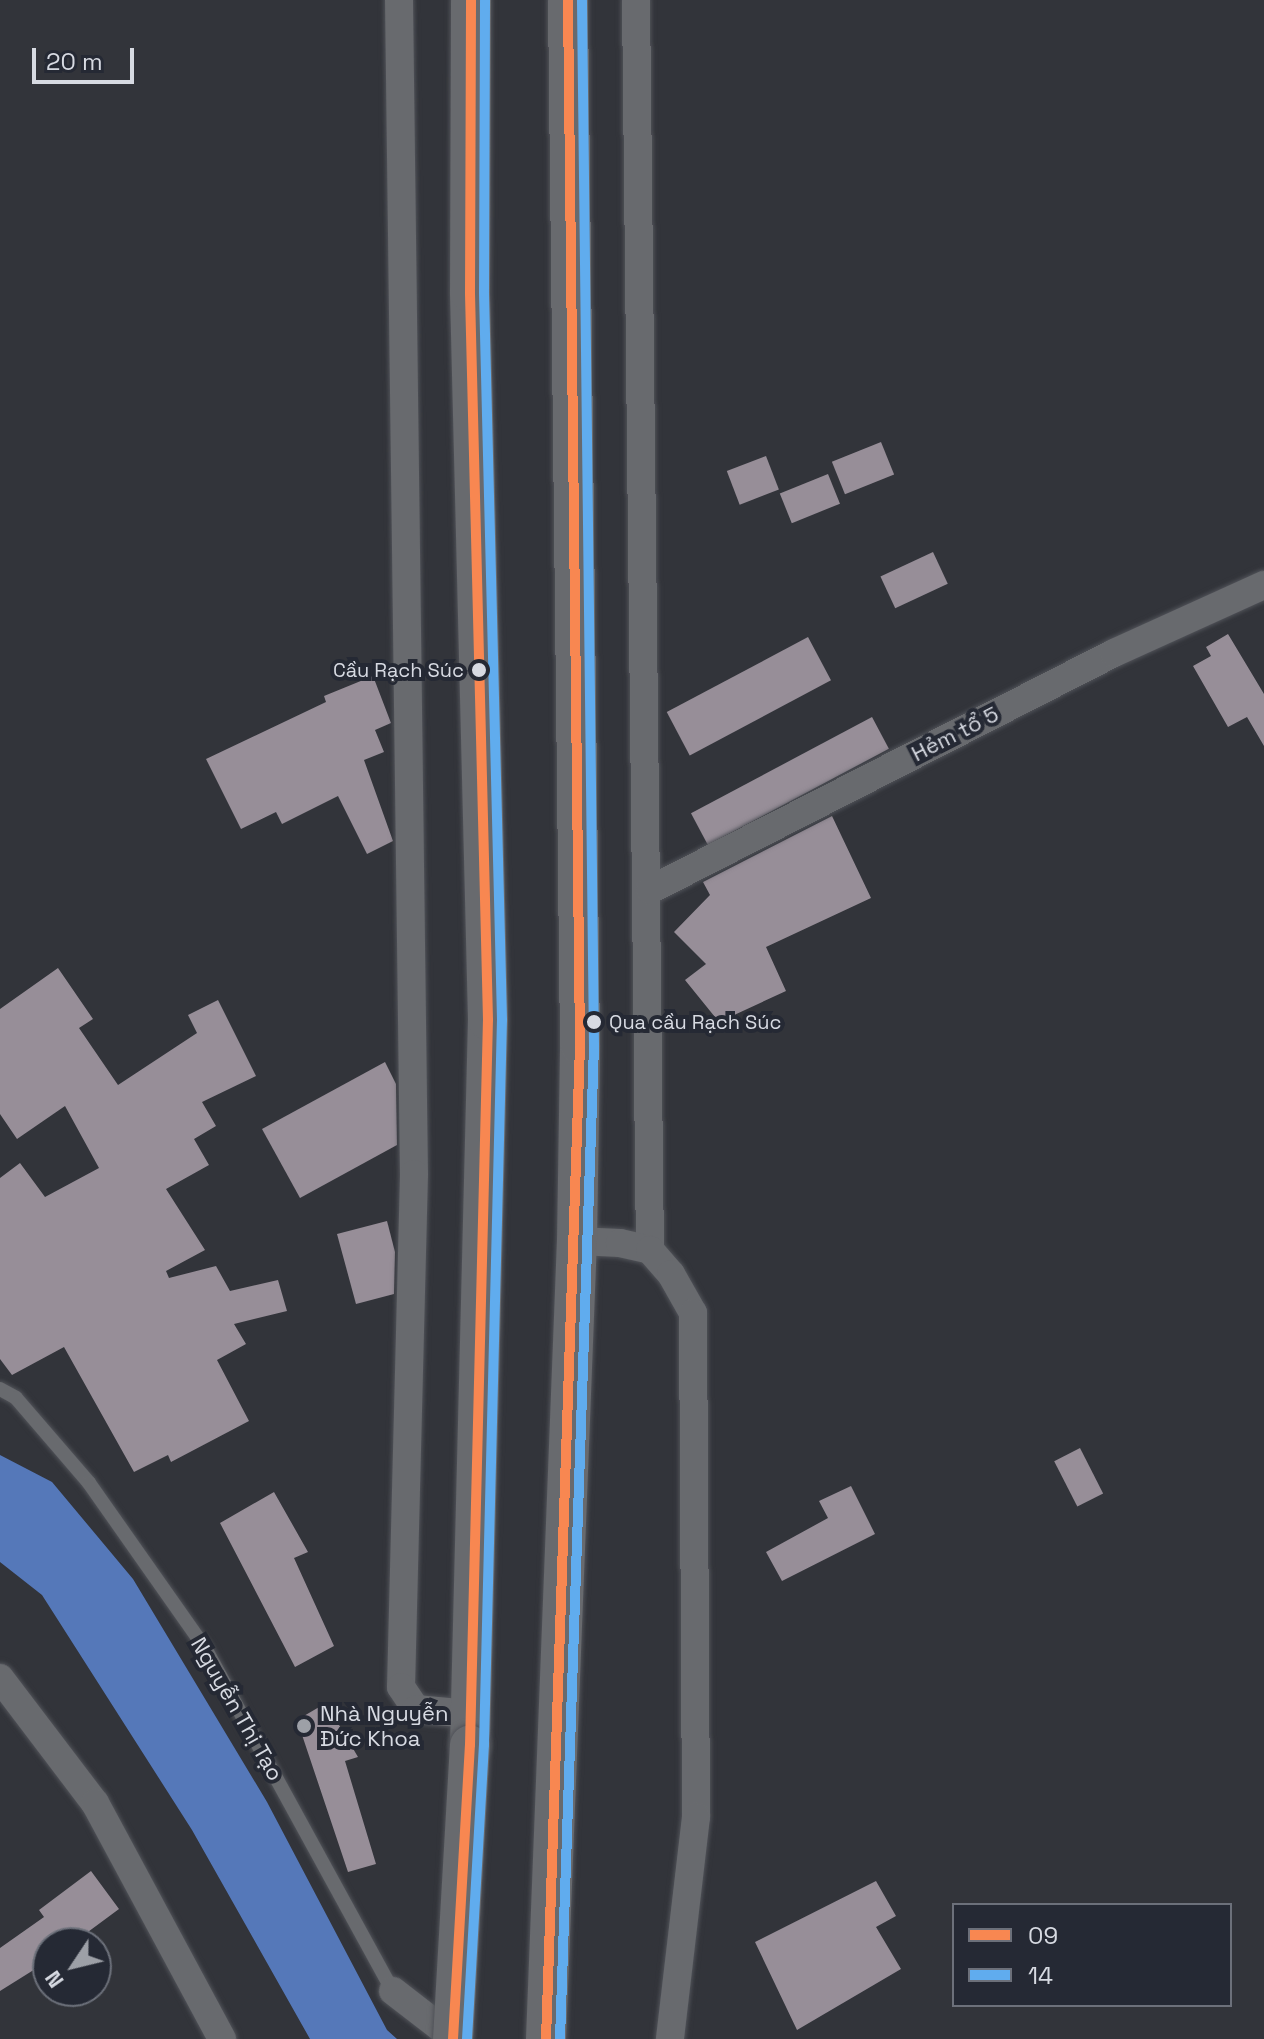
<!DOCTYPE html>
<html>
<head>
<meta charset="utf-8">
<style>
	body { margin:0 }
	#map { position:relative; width:1264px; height:2039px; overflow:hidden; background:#32343a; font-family:"Space Grotesk",sans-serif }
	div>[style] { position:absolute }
	.water>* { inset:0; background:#5578b9 }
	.building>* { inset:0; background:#978e98; transform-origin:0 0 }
	.roads { filter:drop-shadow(0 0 2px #505258) drop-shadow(0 0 2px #505258) }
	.service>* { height:14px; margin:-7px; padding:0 7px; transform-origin:7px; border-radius:7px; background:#686a6e }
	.minor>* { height:28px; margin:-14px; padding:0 14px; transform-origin:14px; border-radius:14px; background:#686a6e }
	.secondary>* { height:40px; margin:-20px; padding:0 20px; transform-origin:20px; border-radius:20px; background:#686a6e }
	.bridges { filter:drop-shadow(0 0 2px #505258) drop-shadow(0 0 2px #505258) }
	.secondary-bridge>* { height:40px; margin:-20px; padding:0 20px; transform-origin:20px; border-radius:20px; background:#686a6e }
	.bus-1>* { height:10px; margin:-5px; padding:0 5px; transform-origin:5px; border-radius:5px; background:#f88751 }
	.bus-2>* { height:10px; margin:-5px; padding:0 5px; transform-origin:5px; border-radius:5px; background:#60acee }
	.dots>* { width:22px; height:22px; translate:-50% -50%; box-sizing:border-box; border:4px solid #252934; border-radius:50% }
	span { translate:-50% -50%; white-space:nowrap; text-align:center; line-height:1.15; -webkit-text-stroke:8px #252934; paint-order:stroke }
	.bus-label { font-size:20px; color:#d7dae2 }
	.right { translate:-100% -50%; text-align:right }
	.left { translate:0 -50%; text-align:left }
	.street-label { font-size:22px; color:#d7dae2 }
	.poi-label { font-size:22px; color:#d7dae2 }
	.legend { position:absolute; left:952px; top:1903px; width:280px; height:104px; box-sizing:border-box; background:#252934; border:2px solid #6c707a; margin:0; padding:10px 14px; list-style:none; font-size:24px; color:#d7dae2 }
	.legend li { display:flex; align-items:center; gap:16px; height:40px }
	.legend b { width:40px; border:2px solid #6c707a }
	.north { position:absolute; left:32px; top:1927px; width:80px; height:80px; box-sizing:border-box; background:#252934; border:2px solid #6c707a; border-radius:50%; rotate:235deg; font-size:22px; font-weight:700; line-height:32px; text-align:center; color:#d7dae2 }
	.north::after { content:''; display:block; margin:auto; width:28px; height:36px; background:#9da0a7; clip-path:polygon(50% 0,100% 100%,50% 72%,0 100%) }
	.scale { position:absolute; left:32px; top:48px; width:102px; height:36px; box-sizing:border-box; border:4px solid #d7dae2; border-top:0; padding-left:10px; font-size:24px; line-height:28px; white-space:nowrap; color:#d7dae2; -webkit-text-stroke:6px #252934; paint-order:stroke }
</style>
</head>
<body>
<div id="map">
	<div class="water">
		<div style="clip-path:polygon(0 1455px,52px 1482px,133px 1579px,267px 1802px,387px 2030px,397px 2039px,310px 2039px,192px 1830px,42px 1595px,0 1562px)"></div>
	</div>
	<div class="building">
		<div style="left:881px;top:442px;width:35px;height:53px;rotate:68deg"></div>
		<div style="left:766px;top:456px;width:36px;height:42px;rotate:69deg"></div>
		<div style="left:828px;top:474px;width:32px;height:52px;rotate:68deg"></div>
		<div style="left:933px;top:552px;width:35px;height:58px;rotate:65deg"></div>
		<div style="clip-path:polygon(1228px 634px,1264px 694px,1264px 746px,1247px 717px,1228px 727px,1193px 666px,1211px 656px,1206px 647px)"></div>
		<div style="left:808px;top:637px;width:49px;height:160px;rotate:62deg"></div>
		<div style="clip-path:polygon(373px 676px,391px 723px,375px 730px,384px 752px,364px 760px,393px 841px,367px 854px,338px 796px,282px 824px,276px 812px,241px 829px,206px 759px,326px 702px,324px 696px)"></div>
		<div style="left:872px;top:717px;width:36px;height:205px;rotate:62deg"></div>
		<div style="clip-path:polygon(832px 816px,871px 898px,766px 947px,786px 991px,719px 1022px,685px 980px,706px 964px,674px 932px,710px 895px,703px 882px)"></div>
		<div style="clip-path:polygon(58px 968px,93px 1019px,79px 1028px,118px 1085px,197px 1033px,188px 1015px,218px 1000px,256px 1076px,202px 1102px,216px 1126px,194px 1139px,209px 1165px,166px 1189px,205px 1250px,166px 1271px,169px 1278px,216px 1266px,230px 1291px,278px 1280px,287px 1311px,234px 1324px,246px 1344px,217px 1360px,249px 1421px,171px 1462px,168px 1455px,134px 1472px,64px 1347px,12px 1375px,0 1359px,0 1178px,20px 1163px,45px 1197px,99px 1168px,65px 1106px,17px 1139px,0 1114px,0 1009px)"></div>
		<div style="clip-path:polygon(385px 1062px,396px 1084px,397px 1145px,300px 1198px,262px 1129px)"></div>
		<div style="clip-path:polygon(387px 1221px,395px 1252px,394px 1294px,356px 1304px,337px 1234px)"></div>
		<div style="left:1080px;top:1448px;width:51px;height:29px;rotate:63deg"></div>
		<div style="clip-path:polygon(851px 1486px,875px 1534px,782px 1581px,766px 1552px,828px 1518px,819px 1501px)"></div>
		<div style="clip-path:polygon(274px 1492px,308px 1552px,294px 1558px,334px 1646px,295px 1667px,220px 1523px)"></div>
		<div style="clip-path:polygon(326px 1703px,358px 1757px,345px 1761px,376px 1864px,348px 1872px,297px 1720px)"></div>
		<div style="clip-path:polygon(91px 1871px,119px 1909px,73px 1943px,48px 1943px,48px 1961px,0 1991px,0 1948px,44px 1917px,39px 1910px)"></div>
		<div style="clip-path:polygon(876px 1881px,896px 1916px,876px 1927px,901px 1969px,797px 2030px,755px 1942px)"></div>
	</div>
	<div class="roads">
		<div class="service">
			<div style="left:0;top:1389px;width:18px;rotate:29deg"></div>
			<div style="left:16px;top:1398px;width:112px;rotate:49.3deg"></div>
			<div style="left:89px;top:1483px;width:202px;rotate:54.9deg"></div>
			<div style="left:205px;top:1648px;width:391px;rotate:61.3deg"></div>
		</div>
		<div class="minor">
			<div style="left:399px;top:0;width:1174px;rotate:89.27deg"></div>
			<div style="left:414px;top:1174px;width:513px;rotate:91.45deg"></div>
			<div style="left:401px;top:1687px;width:27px;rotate:56deg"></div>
			<div style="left:416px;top:1709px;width:54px;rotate:5.3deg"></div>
			<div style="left:636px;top:0;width:1250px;rotate:89.36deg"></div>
			<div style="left:650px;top:890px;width:521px;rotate:-27.06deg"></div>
			<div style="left:1114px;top:653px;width:165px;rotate:-24.4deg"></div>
			<div style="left:577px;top:1241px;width:43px;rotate:2.7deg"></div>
			<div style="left:620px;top:1243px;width:31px;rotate:13deg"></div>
			<div style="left:650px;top:1250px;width:32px;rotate:49deg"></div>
			<div style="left:671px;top:1274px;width:45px;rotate:60.6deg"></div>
			<div style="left:693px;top:1313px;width:504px;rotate:89.66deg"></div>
			<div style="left:696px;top:1817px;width:224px;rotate:96.7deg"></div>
			<div style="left:0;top:1678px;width:157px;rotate:52.8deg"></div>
			<div style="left:95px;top:1803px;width:268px;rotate:61.7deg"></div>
			<div style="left:393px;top:1991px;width:78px;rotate:37.7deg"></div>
		</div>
		<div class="secondary">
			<div style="left:470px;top:1745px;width:725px;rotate:-88.58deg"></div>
			<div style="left:488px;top:1020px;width:728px;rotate:-91.42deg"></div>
			<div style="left:470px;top:292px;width:292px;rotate:-89.8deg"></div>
			<div style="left:546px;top:2039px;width:799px;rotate:-87.78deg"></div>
			<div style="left:577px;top:1241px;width:196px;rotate:-89.1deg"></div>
			<div style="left:580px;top:1045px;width:1045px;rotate:-90.66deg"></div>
		</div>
	</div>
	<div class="bridges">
		<div class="secondary-bridge">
			<div style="left:453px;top:2039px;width:294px;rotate:-86.7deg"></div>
		</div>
	</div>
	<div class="bus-1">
		<div style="left:453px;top:2039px;width:294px;rotate:-86.7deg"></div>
		<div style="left:470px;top:1745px;width:725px;rotate:-88.58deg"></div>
		<div style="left:488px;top:1020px;width:728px;rotate:-91.42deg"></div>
		<div style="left:470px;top:292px;width:292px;rotate:-89.8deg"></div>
		<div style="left:546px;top:2039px;width:995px;rotate:-88.04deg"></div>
		<div style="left:580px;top:1045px;width:1045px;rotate:-90.66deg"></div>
	</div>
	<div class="bus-2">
		<div style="left:467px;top:2039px;width:294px;rotate:-86.7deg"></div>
		<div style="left:484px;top:1745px;width:725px;rotate:-88.58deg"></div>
		<div style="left:502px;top:1020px;width:728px;rotate:-91.42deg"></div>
		<div style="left:484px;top:292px;width:292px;rotate:-89.8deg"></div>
		<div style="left:560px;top:2039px;width:995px;rotate:-88.04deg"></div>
		<div style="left:594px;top:1045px;width:1045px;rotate:-90.66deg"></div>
	</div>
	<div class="dots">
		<div style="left:479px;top:670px;background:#d7dae2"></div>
		<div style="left:594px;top:1022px;background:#d7dae2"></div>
		<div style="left:304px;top:1726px;background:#9da0a7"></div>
	</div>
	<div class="bus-label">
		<span class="right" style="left:464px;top:670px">Cầu Rạch Súc</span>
		<span class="left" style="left:609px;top:1022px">Qua cầu Rạch Súc</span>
	</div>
	<div class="street-label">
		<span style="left:955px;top:734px;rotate:-27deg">Hẻm tổ 5</span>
		<span style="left:237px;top:1709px;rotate:60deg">Nguyễn Thị Tạo</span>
	</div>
	<div class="poi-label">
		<span class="left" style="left:320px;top:1726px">Nhà Nguyễn<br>Đức Khoa</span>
	</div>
	<ul class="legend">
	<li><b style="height:10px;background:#f88751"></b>09</li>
	<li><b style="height:10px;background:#60acee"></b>14</li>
	</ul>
	<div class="north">N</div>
	<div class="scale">20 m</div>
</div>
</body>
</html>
